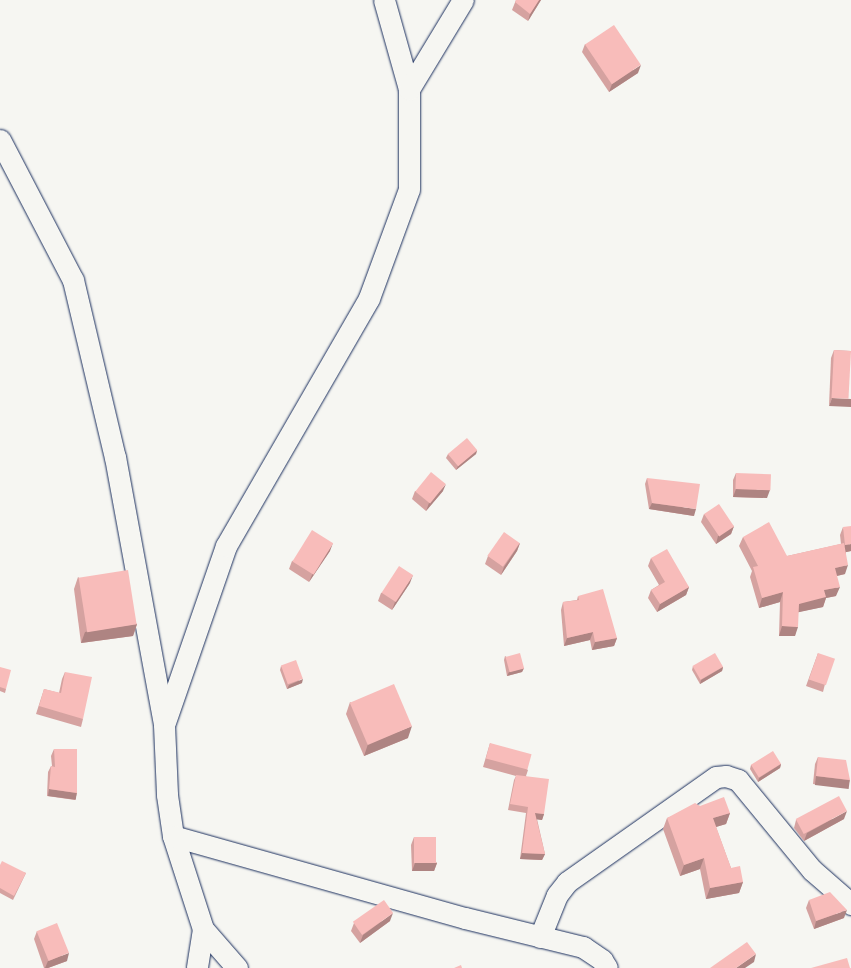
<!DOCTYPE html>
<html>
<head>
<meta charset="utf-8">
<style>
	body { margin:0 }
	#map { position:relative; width:851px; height:968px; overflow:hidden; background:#f6f6f2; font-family:Caveat,sans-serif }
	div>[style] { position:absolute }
	.roads { filter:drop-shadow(0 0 1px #1b2f5e) drop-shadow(0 0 1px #1b2f5e) }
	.minor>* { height:21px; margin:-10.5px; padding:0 10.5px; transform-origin:10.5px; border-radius:10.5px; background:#f6f6f2 }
	.wall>* { inset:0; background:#d5a2a0 }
	.shaded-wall>* { inset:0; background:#ae8482; transform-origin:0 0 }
	.building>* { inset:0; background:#f8bcba; transform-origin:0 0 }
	span { translate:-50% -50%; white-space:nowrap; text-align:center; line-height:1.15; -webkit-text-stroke:5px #f6f6f2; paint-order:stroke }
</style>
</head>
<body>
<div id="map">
	<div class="roads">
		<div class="minor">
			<div style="left:384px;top:0;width:92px;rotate:74.3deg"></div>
			<div style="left:0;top:140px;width:158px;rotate:62.5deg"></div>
			<div style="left:73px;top:280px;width:182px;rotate:76.7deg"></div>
			<div style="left:115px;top:457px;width:272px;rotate:79.6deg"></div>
			<div style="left:164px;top:725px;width:70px;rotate:87.5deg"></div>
			<div style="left:167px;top:795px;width:41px;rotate:81.7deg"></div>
			<div style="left:173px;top:836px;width:98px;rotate:72.1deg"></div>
			<div style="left:203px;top:929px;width:39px;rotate:99deg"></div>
			<div style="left:165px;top:722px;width:186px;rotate:-70.9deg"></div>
			<div style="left:226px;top:546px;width:286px;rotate:-60deg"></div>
			<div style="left:369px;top:298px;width:116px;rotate:-69.8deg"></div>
			<div style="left:409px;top:189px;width:100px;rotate:-90deg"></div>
			<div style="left:409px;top:89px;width:104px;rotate:-58.8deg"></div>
			<div style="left:173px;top:836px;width:303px;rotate:15.7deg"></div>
			<div style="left:465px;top:918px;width:122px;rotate:13.8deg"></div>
			<div style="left:583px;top:947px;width:23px;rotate:34deg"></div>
			<div style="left:602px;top:960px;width:9px;rotate:58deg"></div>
			<div style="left:203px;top:929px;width:52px;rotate:48.9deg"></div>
			<div style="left:540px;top:937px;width:45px;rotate:-68deg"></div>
			<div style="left:557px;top:895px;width:16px;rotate:-52deg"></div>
			<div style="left:567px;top:882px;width:182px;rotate:-35.2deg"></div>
			<div style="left:716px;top:777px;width:10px;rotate:-6deg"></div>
			<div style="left:726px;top:776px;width:13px;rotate:18deg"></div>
			<div style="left:738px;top:780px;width:117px;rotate:50.6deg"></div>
			<div style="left:812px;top:870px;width:52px;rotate:41.1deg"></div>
		</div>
	</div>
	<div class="wall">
		<div style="clip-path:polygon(516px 0,541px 0,528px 21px,512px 10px)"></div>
		<div style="clip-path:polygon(585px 44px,638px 73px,609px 92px,582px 52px)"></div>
		<div style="clip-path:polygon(834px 350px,851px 351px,829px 406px,831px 358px)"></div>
		<div style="clip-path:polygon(477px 450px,476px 454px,456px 470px,446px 458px,448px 454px)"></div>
		<div style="clip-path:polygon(736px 473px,767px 498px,733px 497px,733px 480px)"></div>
		<div style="clip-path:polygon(647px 478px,694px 516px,649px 509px,645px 484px)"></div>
		<div style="clip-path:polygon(415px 491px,443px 491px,426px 511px,412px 499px)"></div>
		<div style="clip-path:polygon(704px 514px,734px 526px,731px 534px,716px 544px,701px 522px)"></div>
		<div style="clip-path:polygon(843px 527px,851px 551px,846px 552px,845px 574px,837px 576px,836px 596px,826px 598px,823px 607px,798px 612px,795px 636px,779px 636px,780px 602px,759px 608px,750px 577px,752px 571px,739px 546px,743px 537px,787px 556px,841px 544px,840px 535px)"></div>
		<div style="clip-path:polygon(520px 543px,517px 551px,501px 575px,485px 564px,488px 556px)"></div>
		<div style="clip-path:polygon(330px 551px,309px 582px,289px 569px,292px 561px)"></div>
		<div style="clip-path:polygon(651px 558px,689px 587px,686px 595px,657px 612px,648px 598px,651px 590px,659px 585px,648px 566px)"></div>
		<div style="clip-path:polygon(78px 577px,137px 624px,133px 636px,81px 643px,74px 589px)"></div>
		<div style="clip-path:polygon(410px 583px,392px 610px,378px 601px,381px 593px)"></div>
		<div style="clip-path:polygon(578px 596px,617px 638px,614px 646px,592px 650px,590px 640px,564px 646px,561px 610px,563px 602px,577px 600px)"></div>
		<div style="clip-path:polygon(818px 653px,825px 684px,823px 692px,806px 686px)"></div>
		<div style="clip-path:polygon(505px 656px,524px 668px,522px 672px,507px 676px,504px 660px)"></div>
		<div style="clip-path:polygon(281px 666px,302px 683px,287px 689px,280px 670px)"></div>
		<div style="clip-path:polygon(693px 666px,723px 667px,722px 671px,700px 684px,692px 670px)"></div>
		<div style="clip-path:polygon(0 667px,6px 689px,5px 693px,0 691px)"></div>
		<div style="clip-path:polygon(65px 672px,83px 719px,81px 727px,36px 714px,44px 689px,59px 693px,62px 679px)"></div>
		<div style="clip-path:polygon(350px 702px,408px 738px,364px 756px,346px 714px)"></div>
		<div style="clip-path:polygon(490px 743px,528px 770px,526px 776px,544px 814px,542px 820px,537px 819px,545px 854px,542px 860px,520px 859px,526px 813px,508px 810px,514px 780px,516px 776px,483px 767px)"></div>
		<div style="clip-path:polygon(54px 749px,77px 793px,75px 800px,47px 796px,48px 772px,51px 766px,52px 766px,51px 756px)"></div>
		<div style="clip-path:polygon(818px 757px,850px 780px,847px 788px,813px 784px,815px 764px)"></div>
		<div style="clip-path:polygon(781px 764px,780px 768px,758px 782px,750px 769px,751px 765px)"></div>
		<div style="clip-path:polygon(700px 806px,730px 813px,726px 824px,716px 827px,731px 868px,743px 882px,739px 893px,706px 899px,700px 869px,680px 876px,663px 829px,667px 818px)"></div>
		<div style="clip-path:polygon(844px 819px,804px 841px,794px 828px,796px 820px)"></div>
		<div style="clip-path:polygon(414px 837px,437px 863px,434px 871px,412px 871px,411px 845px)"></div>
		<div style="clip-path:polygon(0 865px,26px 873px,13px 900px,0 893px)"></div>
		<div style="clip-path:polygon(809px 900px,844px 918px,814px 929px,806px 908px)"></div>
		<div style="clip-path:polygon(390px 921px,360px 943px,351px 931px,354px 923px)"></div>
		<div style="clip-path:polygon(37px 931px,67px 961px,48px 968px,44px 968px,34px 939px)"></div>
	</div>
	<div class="shaded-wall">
		<div style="clip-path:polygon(539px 0,541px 0,528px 21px,530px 14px)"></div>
		<div style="clip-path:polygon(641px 65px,638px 73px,609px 92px,612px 84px)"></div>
		<div style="clip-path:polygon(832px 398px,851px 399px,851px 407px,829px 406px)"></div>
		<div style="clip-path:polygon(477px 450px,476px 454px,456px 470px,458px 466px)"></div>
		<div style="clip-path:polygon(446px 484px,443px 491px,426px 511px,429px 503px)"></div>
		<div style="clip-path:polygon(736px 489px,770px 490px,767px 498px,733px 497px)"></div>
		<div style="clip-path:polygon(652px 503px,696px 509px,694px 516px,649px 509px)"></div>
		<div style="clip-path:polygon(734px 526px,731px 534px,716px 544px,718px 536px)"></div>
		<div style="clip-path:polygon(333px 543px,330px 551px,309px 582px,312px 575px)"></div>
		<div style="clip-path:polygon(520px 543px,517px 551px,501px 575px,504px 567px)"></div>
		<div style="clip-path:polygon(851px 544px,851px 551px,842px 553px,845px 545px)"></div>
		<div style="clip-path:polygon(848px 565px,845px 574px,832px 577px,835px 568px)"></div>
		<div style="clip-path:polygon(413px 575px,410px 583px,392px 610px,395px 602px)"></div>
		<div style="clip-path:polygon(689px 587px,686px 595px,657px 612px,660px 604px)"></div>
		<div style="clip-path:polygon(840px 587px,836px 596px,826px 598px,823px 607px,795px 613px,799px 604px,824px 590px)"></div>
		<div style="clip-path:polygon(783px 592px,780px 602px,759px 608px,762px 598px)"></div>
		<div style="clip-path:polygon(137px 624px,133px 636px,81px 643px,85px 632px)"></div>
		<div style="clip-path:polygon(782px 626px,798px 627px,795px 636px,779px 636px)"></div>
		<div style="clip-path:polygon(593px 632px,590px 640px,564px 646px,567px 638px)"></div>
		<div style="clip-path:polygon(617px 638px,614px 646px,592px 650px,595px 642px)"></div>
		<div style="clip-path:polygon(723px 667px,722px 671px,700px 684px,701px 680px)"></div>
		<div style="clip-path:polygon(524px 668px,522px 672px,507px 676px,509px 672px)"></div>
		<div style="clip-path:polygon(303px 679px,302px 683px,287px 689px,289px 685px)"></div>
		<div style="clip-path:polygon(412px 726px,408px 738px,364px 756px,368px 744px)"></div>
		<div style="clip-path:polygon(781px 764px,780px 768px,758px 782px,759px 778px)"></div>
		<div style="left:816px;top:776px;width:34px;height:9px;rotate:7deg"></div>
		<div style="left:49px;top:789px;width:28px;height:7px;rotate:8deg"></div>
		<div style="clip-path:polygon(847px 811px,844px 819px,804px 841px,807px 833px)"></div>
		<div style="clip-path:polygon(535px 813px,544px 814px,542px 820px,533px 819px)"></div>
		<div style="clip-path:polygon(730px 813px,726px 824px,709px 829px,713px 818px)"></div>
		<div style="clip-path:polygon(522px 853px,545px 854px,542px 860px,520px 859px)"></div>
		<div style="clip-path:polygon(704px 858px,700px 869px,680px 876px,684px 865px)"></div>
		<div style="clip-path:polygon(415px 863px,437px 863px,434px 871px,412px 871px)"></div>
		<div style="clip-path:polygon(743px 882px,739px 893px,706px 899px,710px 888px)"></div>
		<div style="clip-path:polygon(847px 910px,844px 918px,814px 929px,816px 921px)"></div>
		<div style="clip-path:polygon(393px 913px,390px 921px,360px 943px,363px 935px)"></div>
		<div style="clip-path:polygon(69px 953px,67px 961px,48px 968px,45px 968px,48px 961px)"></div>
		<div style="clip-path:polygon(756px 954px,754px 962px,745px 968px,736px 968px)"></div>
	</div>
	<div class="building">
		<div style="clip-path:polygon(516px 0,539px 0,530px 14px,515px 2px)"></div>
		<div style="left:614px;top:25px;width:48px;height:35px;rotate:56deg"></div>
		<div style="left:834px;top:350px;width:17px;height:48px;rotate:3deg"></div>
		<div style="left:467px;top:438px;width:16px;height:25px;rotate:50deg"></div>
		<div style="left:431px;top:472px;width:19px;height:25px;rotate:39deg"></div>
		<div style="left:736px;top:473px;width:35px;height:16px;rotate:2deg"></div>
		<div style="clip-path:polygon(647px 478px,700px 484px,696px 509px,652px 503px)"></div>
		<div style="left:719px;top:504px;width:27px;height:18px;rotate:56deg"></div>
		<div style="clip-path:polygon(769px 522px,787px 556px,844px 543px,848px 565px,835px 568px,840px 587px,824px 590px,826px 597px,799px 604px,798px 627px,782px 626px,783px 592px,762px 598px,753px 567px,758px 566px,743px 537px)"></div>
		<div style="clip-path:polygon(851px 526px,851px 544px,845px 545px,843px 527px)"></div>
		<div style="left:312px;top:530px;width:25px;height:37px;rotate:32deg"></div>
		<div style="left:504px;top:532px;width:19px;height:29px;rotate:35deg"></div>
		<div style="clip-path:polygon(667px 549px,689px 587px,660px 604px,651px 590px,665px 582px,651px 558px)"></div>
		<div style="left:399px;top:566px;width:17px;height:32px;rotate:33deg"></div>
		<div style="left:128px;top:570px;width:55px;height:50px;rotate:81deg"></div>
		<div style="clip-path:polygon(603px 589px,617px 638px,595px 642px,593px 632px,567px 638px,563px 602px,579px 600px,578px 596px)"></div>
		<div style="left:520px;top:653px;width:16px;height:15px;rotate:75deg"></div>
		<div style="left:715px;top:653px;width:16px;height:26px;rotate:60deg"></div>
		<div style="left:818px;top:653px;width:18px;height:28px;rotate:19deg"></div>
		<div style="left:296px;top:660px;width:20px;height:16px;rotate:70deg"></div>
		<div style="clip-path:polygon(0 667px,11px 670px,6px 689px,0 687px)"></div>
		<div style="clip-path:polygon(65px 672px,92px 677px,83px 719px,39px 706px,44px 689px,61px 693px)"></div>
		<div style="left:394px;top:684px;width:46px;height:48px;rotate:67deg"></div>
		<div style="left:490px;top:743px;width:43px;height:16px;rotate:15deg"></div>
		<div style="clip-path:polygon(54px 749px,77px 749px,77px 793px,49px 789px,51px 766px,55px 767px)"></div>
		<div style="left:773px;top:751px;width:15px;height:26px;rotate:58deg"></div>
		<div style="clip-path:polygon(818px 757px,846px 760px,850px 780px,816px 776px)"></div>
		<div style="clip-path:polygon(516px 775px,549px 779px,544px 814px,535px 813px,545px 854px,522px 853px,528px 807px,510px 804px)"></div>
		<div style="left:839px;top:796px;width:17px;height:49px;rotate:62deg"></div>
		<div style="clip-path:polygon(724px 797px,730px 813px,713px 818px,731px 868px,740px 866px,743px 882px,710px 888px,704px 858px,684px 865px,667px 818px,695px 803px,700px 806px)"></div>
		<div style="left:414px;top:837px;width:22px;height:26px"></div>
		<div style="clip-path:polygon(2px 861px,26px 873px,14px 896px,0 888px,0 865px)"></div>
		<div style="clip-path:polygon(830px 892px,847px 910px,816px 921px,809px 900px)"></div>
		<div style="left:384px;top:900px;width:16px;height:38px;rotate:55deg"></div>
		<div style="left:57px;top:923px;width:32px;height:22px;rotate:68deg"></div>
		<div style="clip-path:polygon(747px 942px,756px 954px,736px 968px,710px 968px)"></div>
		<div style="clip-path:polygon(847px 958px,850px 968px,811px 968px)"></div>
		<div style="clip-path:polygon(461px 965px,462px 968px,454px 968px)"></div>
	</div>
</div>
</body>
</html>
